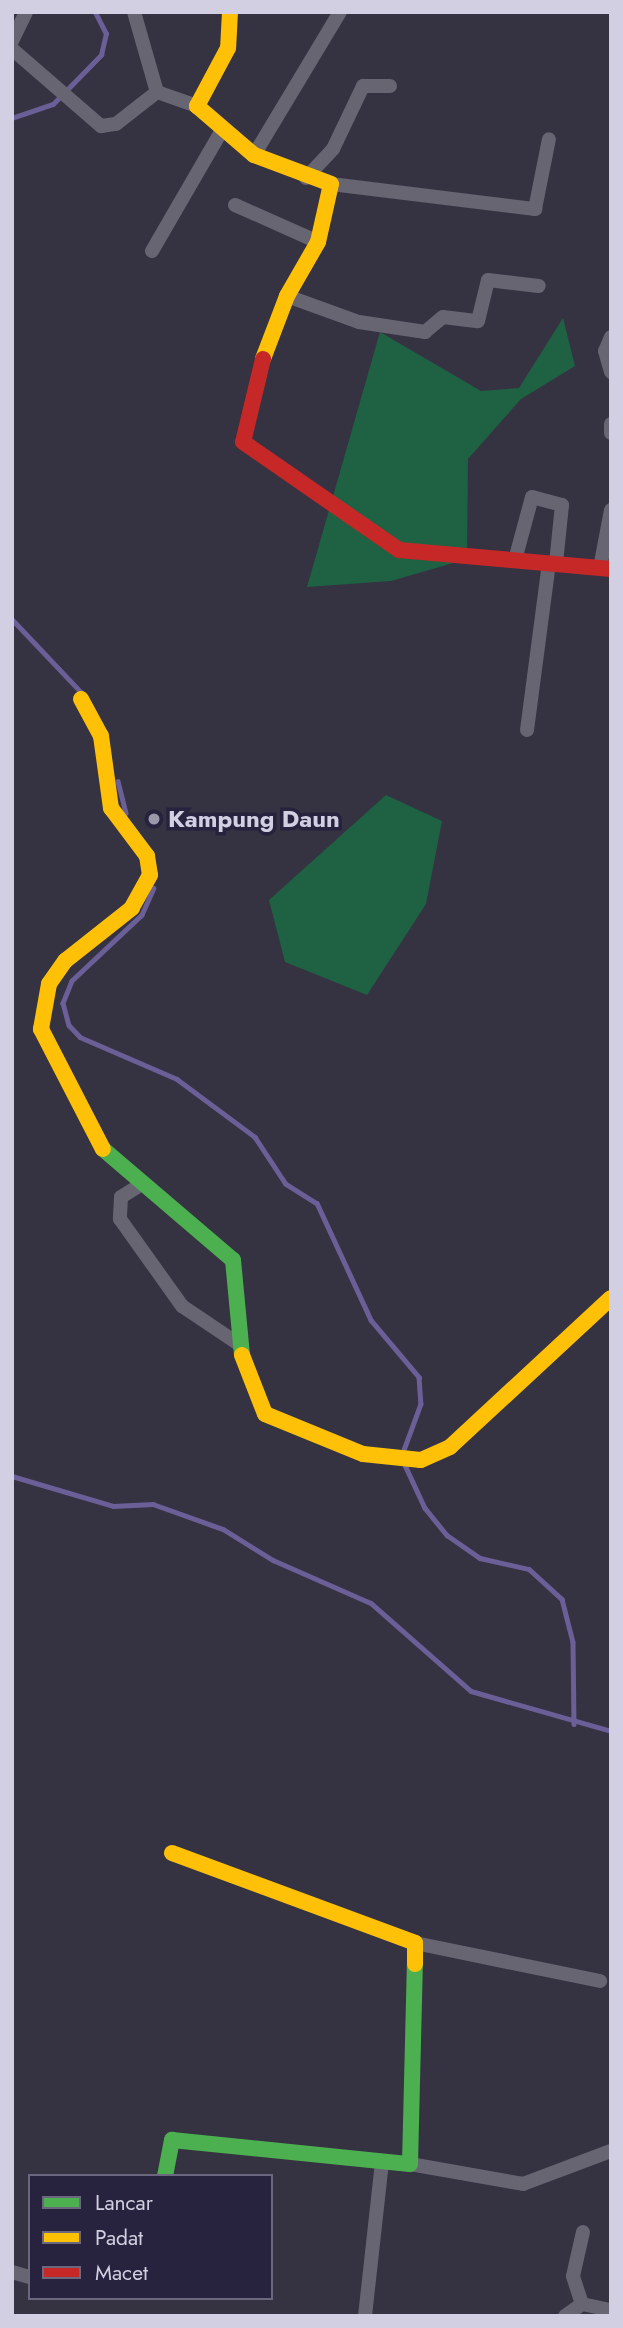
<!DOCTYPE html>
<html>
<head>
<meta charset="utf-8">
<style>
	body { margin:0 }
	#map { position:relative; width:623px; height:2328px; overflow:hidden; background:#353242; font-family:Jost,sans-serif }
	div>[style] { position:absolute }
	.forest>* { inset:0; background:#1f6143 }
	.stream>* { height:4.5px; margin:-2.25px; padding:0 2.25px; transform-origin:2.25px; border-radius:2.25px; background:#6b5f98 }
	.street>* { height:14px; margin:-7px; padding:0 7px; transform-origin:7px; border-radius:7px; background:#676571 }
	.fast>* { height:16px; margin:-8px; padding:0 8px; transform-origin:8px; border-radius:8px; background:#4caf50 }
	.slow>* { height:16px; margin:-8px; padding:0 8px; transform-origin:8px; border-radius:8px; background:#ffc107 }
	.jam>* { height:16px; margin:-8px; padding:0 8px; transform-origin:8px; border-radius:8px; background:#c62828 }
	.dots>* { width:19px; height:19px; translate:-50% -50%; box-sizing:border-box; border:4px solid #27223d; border-radius:50% }
	span { translate:-50% -50%; white-space:nowrap; text-align:center; line-height:1.15; -webkit-text-stroke:7px #27223d; paint-order:stroke }
	.poi-label { font-size:24px; color:#d1cfe1; font-weight:700 }
	.left { translate:0 -50%; text-align:left }
	.frame { position:absolute; inset:0; border:14px solid #d1cfe1; pointer-events:none }
	.legend { position:absolute; left:28px; top:2174px; width:245px; height:126px; box-sizing:border-box; background:#27223d; border:2px solid #6b677f; margin:0; padding:9px 12px; list-style:none; font-size:21px; color:#d1cfe1 }
	.legend li { display:flex; align-items:center; gap:14px; height:35px }
	.legend b { width:35px; border:2px solid #6b677f }
</style>
</head>
<body>
<div id="map">
	<div class="forest">
		<div style="clip-path:polygon(563px 318px,575px 366px,521px 399px,468px 459px,467px 559px,391px 581px,307px 587px,380px 332px,481px 391px,519px 388px)"></div>
		<div style="clip-path:polygon(386px 795px,442px 821px,426px 904px,367px 995px,285px 962px,269px 900px)"></div>
	</div>
	<div class="stream">
		<div style="left:12px;top:118px;width:43px;rotate:-18.9deg"></div>
		<div style="left:53px;top:104px;width:69px;rotate:-45.6deg"></div>
		<div style="left:101px;top:55px;width:22px;rotate:-77deg"></div>
		<div style="left:106px;top:34px;width:25px;rotate:-117deg"></div>
		<div style="left:12px;top:619px;width:103px;rotate:46.6deg"></div>
		<div style="left:118px;top:781px;width:33px;rotate:76deg"></div>
		<div style="left:154px;top:888px;width:30px;rotate:114deg"></div>
		<div style="left:142px;top:915px;width:96px;rotate:136.7deg"></div>
		<div style="left:72px;top:981px;width:24px;rotate:112deg"></div>
		<div style="left:63px;top:1003px;width:23px;rotate:75deg"></div>
		<div style="left:69px;top:1025px;width:16px;rotate:47deg"></div>
		<div style="left:80px;top:1037px;width:106px;rotate:23.4deg"></div>
		<div style="left:177px;top:1079px;width:97px;rotate:36.6deg"></div>
		<div style="left:255px;top:1137px;width:56px;rotate:56.6deg"></div>
		<div style="left:286px;top:1184px;width:36px;rotate:32deg"></div>
		<div style="left:317px;top:1203px;width:129px;rotate:65.2deg"></div>
		<div style="left:371px;top:1320px;width:75px;rotate:49.9deg"></div>
		<div style="left:419px;top:1377px;width:27px;rotate:86deg"></div>
		<div style="left:421px;top:1404px;width:52px;rotate:110.2deg"></div>
		<div style="left:405px;top:1465px;width:47px;rotate:65.1deg"></div>
		<div style="left:425px;top:1508px;width:35px;rotate:51deg"></div>
		<div style="left:447px;top:1535px;width:40px;rotate:34.9deg"></div>
		<div style="left:480px;top:1558px;width:50px;rotate:12.7deg"></div>
		<div style="left:529px;top:1569px;width:45px;rotate:42.3deg"></div>
		<div style="left:562px;top:1599px;width:44px;rotate:75.7deg"></div>
		<div style="left:573px;top:1642px;width:82px;rotate:89.3deg"></div>
		<div style="left:12px;top:1476px;width:105px;rotate:16.5deg"></div>
		<div style="left:113px;top:1506px;width:40px;rotate:-2.9deg"></div>
		<div style="left:153px;top:1504px;width:74px;rotate:19.7deg"></div>
		<div style="left:223px;top:1529px;width:59px;rotate:31.8deg"></div>
		<div style="left:273px;top:1560px;width:107px;rotate:23.7deg"></div>
		<div style="left:371px;top:1603px;width:133px;rotate:41.3deg"></div>
		<div style="left:471px;top:1691px;width:146px;rotate:15.9deg"></div>
	</div>
	<div class="street">
		<div style="left:134px;top:12px;width:83px;rotate:74deg"></div>
		<div style="left:12px;top:41px;width:32px;rotate:-64deg"></div>
		<div style="left:12px;top:49px;width:118px;rotate:40.9deg"></div>
		<div style="left:101px;top:126px;width:15px;rotate:-8deg"></div>
		<div style="left:116px;top:124px;width:52px;rotate:-38deg"></div>
		<div style="left:157px;top:92px;width:42px;rotate:19.3deg"></div>
		<div style="left:254px;top:155px;width:167px;rotate:-59deg"></div>
		<div style="left:306px;top:178px;width:40px;rotate:-47deg"></div>
		<div style="left:333px;top:149px;width:70px;rotate:-64.5deg"></div>
		<div style="left:363px;top:86px;width:27px"></div>
		<div style="left:331px;top:184px;width:206px;rotate:7deg"></div>
		<div style="left:535px;top:209px;width:71px;rotate:-78.7deg"></div>
		<div style="left:235px;top:205px;width:91px;rotate:24deg"></div>
		<div style="left:152px;top:251px;width:138px;rotate:-59.9deg"></div>
		<div style="left:287px;top:296px;width:77px;rotate:19.9deg"></div>
		<div style="left:359px;top:322px;width:67px;rotate:8.6deg"></div>
		<div style="left:425px;top:332px;width:23px;rotate:-40deg"></div>
		<div style="left:443px;top:317px;width:35px;rotate:7deg"></div>
		<div style="left:478px;top:321px;width:42px;rotate:-76.3deg"></div>
		<div style="left:488px;top:280px;width:51px;rotate:6.7deg"></div>
		<div style="left:611px;top:337px;width:15px;rotate:113deg"></div>
		<div style="left:605px;top:351px;width:22px;rotate:74deg"></div>
		<div style="left:611px;top:424px;width:9px;rotate:90deg"></div>
		<div style="left:515px;top:560px;width:65px;rotate:-74.9deg"></div>
		<div style="left:532px;top:497px;width:31px;rotate:15deg"></div>
		<div style="left:562px;top:505px;width:58px;rotate:95.9deg"></div>
		<div style="left:600px;top:568px;width:59px;rotate:-79.3deg"></div>
		<div style="left:527px;top:730px;width:168px;rotate:-82.5deg"></div>
		<div style="left:137px;top:1187px;width:19px;rotate:148deg"></div>
		<div style="left:121px;top:1197px;width:22px;rotate:93deg"></div>
		<div style="left:120px;top:1219px;width:107px;rotate:54.5deg"></div>
		<div style="left:182px;top:1306px;width:70px;rotate:33.9deg"></div>
		<div style="left:415px;top:1943px;width:189px;rotate:11.6deg"></div>
		<div style="left:410px;top:2164px;width:115px;rotate:10deg"></div>
		<div style="left:523px;top:2184px;width:94px;rotate:-20.6deg"></div>
		<div style="left:12px;top:2272px;width:19px;rotate:16deg"></div>
		<div style="left:582px;top:2304px;width:29px;rotate:-108deg"></div>
		<div style="left:573px;top:2276px;width:45px;rotate:-77.2deg"></div>
		<div style="left:365px;top:2316px;width:154px;rotate:-83.7deg"></div>
		<div style="left:565px;top:2316px;width:21px;rotate:-35deg"></div>
		<div style="left:582px;top:2304px;width:30px;rotate:12deg"></div>
	</div>
	<div class="fast">
		<div style="left:103px;top:1149px;width:171px;rotate:40.5deg"></div>
		<div style="left:233px;top:1260px;width:95px;rotate:84.6deg"></div>
		<div style="left:165px;top:2176px;width:37px;rotate:-79deg"></div>
		<div style="left:172px;top:2140px;width:239px;rotate:5.8deg"></div>
		<div style="left:410px;top:2164px;width:200px;rotate:-88.6deg"></div>
	</div>
	<div class="slow">
		<div style="left:230px;top:12px;width:36px;rotate:93deg"></div>
		<div style="left:228px;top:48px;width:66px;rotate:118.1deg"></div>
		<div style="left:197px;top:106px;width:75px;rotate:40.7deg"></div>
		<div style="left:254px;top:155px;width:82px;rotate:20.6deg"></div>
		<div style="left:331px;top:184px;width:59px;rotate:102.6deg"></div>
		<div style="left:318px;top:242px;width:62px;rotate:119.9deg"></div>
		<div style="left:287px;top:296px;width:67px;rotate:110.9deg"></div>
		<div style="left:81px;top:699px;width:42px;rotate:61.6deg"></div>
		<div style="left:101px;top:736px;width:73px;rotate:82.1deg"></div>
		<div style="left:111px;top:808px;width:60px;rotate:53.1deg"></div>
		<div style="left:147px;top:856px;width:19px;rotate:81deg"></div>
		<div style="left:150px;top:875px;width:38px;rotate:119deg"></div>
		<div style="left:132px;top:908px;width:85px;rotate:141.7deg"></div>
		<div style="left:65px;top:961px;width:28px;rotate:125deg"></div>
		<div style="left:49px;top:984px;width:46px;rotate:100.1deg"></div>
		<div style="left:41px;top:1029px;width:135px;rotate:62.7deg"></div>
		<div style="left:242px;top:1355px;width:63px;rotate:68.7deg"></div>
		<div style="left:265px;top:1414px;width:106px;rotate:22.2deg"></div>
		<div style="left:363px;top:1454px;width:58px;rotate:5.9deg"></div>
		<div style="left:421px;top:1460px;width:32px;rotate:-24deg"></div>
		<div style="left:450px;top:1447px;width:219px;rotate:-42.8deg"></div>
		<div style="left:172px;top:1853px;width:259px;rotate:20.3deg"></div>
		<div style="left:415px;top:1943px;width:21px;rotate:90deg"></div>
	</div>
	<div class="jam">
		<div style="left:263px;top:359px;width:85px;rotate:103.5deg"></div>
		<div style="left:243px;top:442px;width:190px;rotate:34.7deg"></div>
		<div style="left:399px;top:550px;width:213px;rotate:5.1deg"></div>
	</div>
	<div class="dots">
		<div style="left:154px;top:819px;background:#9a98a9"></div>
	</div>
	<div class="poi-label">
		<span class="left" style="left:168px;top:819px">Kampung Daun</span>
	</div>
	<div class="frame"></div>
	<ul class="legend">
	<li><b style="height:9px;background:#4caf50"></b>Lancar</li>
	<li><b style="height:9px;background:#ffc107"></b>Padat</li>
	<li><b style="height:9px;background:#c62828"></b>Macet</li>
	</ul>
</div>
</body>
</html>
